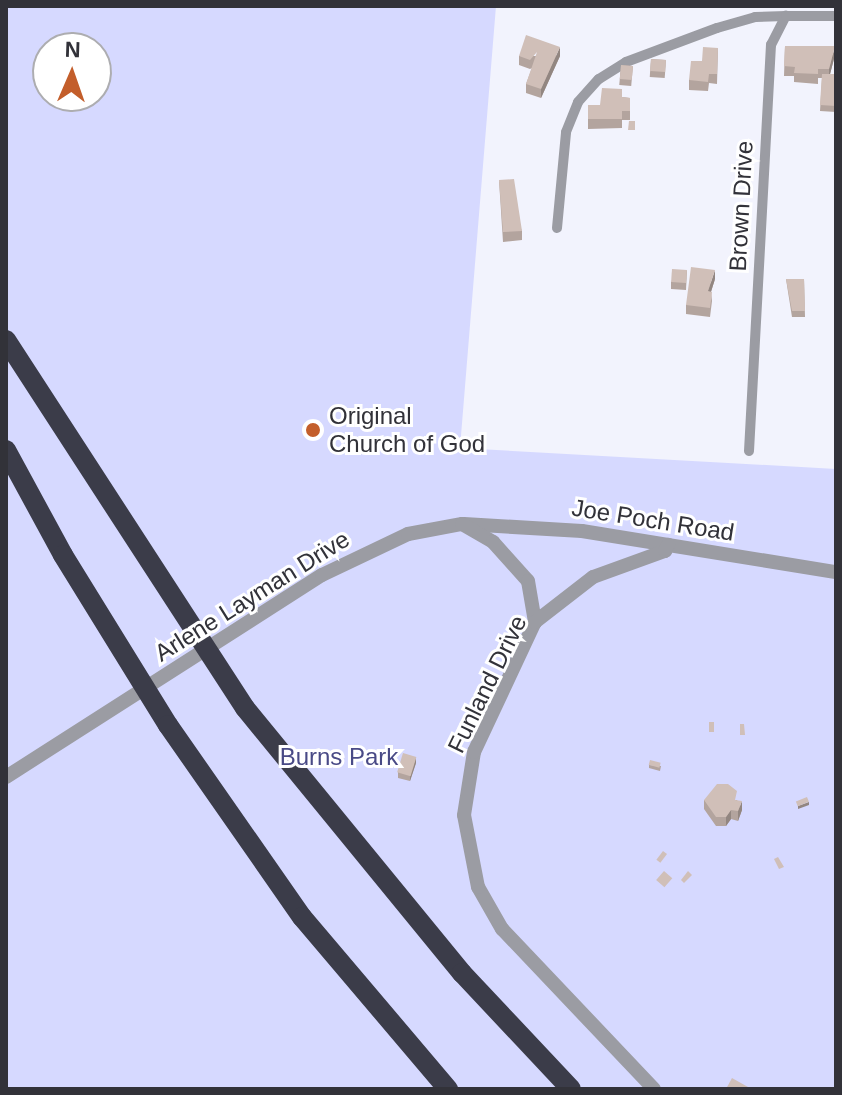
<!DOCTYPE html>
<html>
<head>
<meta charset="utf-8">
<style>
	body { margin:0 }
	#map { position:relative; width:842px; height:1095px; overflow:hidden; background:#f2f3fd; font-family:Arial,sans-serif }
	div>[style] { position:absolute }
	.green>* { inset:0; background:#d6d9ff }
	.minor>* { height:10px; margin:-5px; padding:0 5px; transform-origin:5px; border-radius:5px; background:#9b9ca3 }
	.tertiary>* { height:14px; margin:-7px; padding:0 7px; transform-origin:7px; border-radius:7px; background:#9b9ca3 }
	.motorway>* { height:20px; margin:-10px; padding:0 10px; transform-origin:10px; border-radius:10px; background:#3b3c49 }
	.wall>* { inset:0; background:#b3a49e; transform-origin:0 0 }
	.shaded-wall>* { inset:0; background:#928681 }
	.building>* { inset:0; background:#d0bfb8; transform-origin:0 0 }
	.dots>* { width:22px; height:22px; translate:-50% -50%; box-sizing:border-box; border:4px solid #fff; border-radius:50% }
	span { translate:-50% -50%; white-space:nowrap; text-align:center; line-height:1.15; -webkit-text-stroke:6px #fff; paint-order:stroke }
	.street-label { font-size:24px; color:#323239 }
	.poi-label { font-size:24px; color:#323239 }
	.left { translate:0 -50%; text-align:left }
	.park-label { font-size:24px; color:#494a86 }
	.frame { position:absolute; inset:0; border:8px solid #323239; pointer-events:none }
	.north { position:absolute; left:32px; top:32px; width:80px; height:80px; box-sizing:border-box; background:#fff; border:2px solid #adadb0; border-radius:50%; rotate:2deg; font-size:22px; font-weight:700; line-height:32px; text-align:center; color:#323239 }
	.north::after { content:''; display:block; margin:auto; width:28px; height:36px; background:#c35e2b; clip-path:polygon(50% 0,100% 100%,50% 72%,0 100%) }
</style>
</head>
<body>
<div id="map">
	<div class="green">
		<div style="clip-path:polygon(evenodd,6px 6px,496px 6px,460px 448px,836px 469px,836px 1089px,6px 1089px,6px 6px,48px 48px,96px 48px,96px 96px,48px 96px,48px 48px)"></div>
	</div>
	<div class="minor">
		<div style="left:557px;top:228px;width:96px;rotate:-84.6deg"></div>
		<div style="left:566px;top:132px;width:32px;rotate:-68deg"></div>
		<div style="left:578px;top:102px;width:31px;rotate:-48deg"></div>
		<div style="left:599px;top:79px;width:32px;rotate:-32deg"></div>
		<div style="left:626px;top:62px;width:97px;rotate:-20.5deg"></div>
		<div style="left:717px;top:28px;width:40px;rotate:-16deg"></div>
		<div style="left:755px;top:17px;width:31px;rotate:-2deg"></div>
		<div style="left:749px;top:451px;width:407px;rotate:-86.9deg"></div>
		<div style="left:771px;top:45px;width:33px;rotate:-63deg"></div>
		<div style="left:786px;top:16px;width:50px"></div>
	</div>
	<div class="tertiary">
		<div style="left:464px;top:524px;width:118px;rotate:3.4deg"></div>
		<div style="left:582px;top:531px;width:257px;rotate:9.2deg"></div>
		<div style="left:6px;top:777px;width:375px;rotate:-32.6deg"></div>
		<div style="left:322px;top:575px;width:95px;rotate:-25.5deg"></div>
		<div style="left:408px;top:534px;width:55px;rotate:-10.5deg"></div>
		<div style="left:462px;top:524px;width:36px;rotate:30deg"></div>
		<div style="left:493px;top:542px;width:52px;rotate:48.1deg"></div>
		<div style="left:528px;top:581px;width:42px;rotate:80.3deg"></div>
		<div style="left:654px;top:1089px;width:221px;rotate:-133.5deg"></div>
		<div style="left:502px;top:929px;width:48px;rotate:-119.7deg"></div>
		<div style="left:478px;top:887px;width:73px;rotate:-101deg"></div>
		<div style="left:464px;top:815px;width:64px;rotate:-81deg"></div>
		<div style="left:474px;top:752px;width:144px;rotate:-64.9deg"></div>
		<div style="left:535px;top:622px;width:73px;rotate:-37.8deg"></div>
		<div style="left:593px;top:577px;width:77px;rotate:-19.9deg"></div>
		<div style="left:665px;top:551px;width:7px;rotate:-63deg"></div>
	</div>
	<div class="motorway">
		<div style="left:6px;top:340px;width:439px;rotate:57deg"></div>
		<div style="left:245px;top:708px;width:343px;rotate:50.7deg"></div>
		<div style="left:462px;top:973px;width:159px;rotate:46.8deg"></div>
		<div style="left:6px;top:450px;width:119px;rotate:61.5deg"></div>
		<div style="left:63px;top:555px;width:200px;rotate:58.3deg"></div>
		<div style="left:168px;top:725px;width:234px;rotate:55.1deg"></div>
		<div style="left:302px;top:917px;width:226px;rotate:49.7deg"></div>
	</div>
	<div class="wall">
		<div style="clip-path:polygon(785px 46px,835px 55px,830px 74px,836px 74px,836px 112px,820px 111px,822px 78px,818px 78px,818px 84px,794px 82px,794px 76px,784px 76px)"></div>
		<div style="clip-path:polygon(718px 48px,717px 84px,709px 83px,708px 91px,689px 90px,689px 80px,702px 61px)"></div>
		<div style="clip-path:polygon(519px 56px,560px 56px,541px 98px,526px 93px,526px 84px,532px 68px,530px 69px,519px 65px)"></div>
		<div style="left:651px;top:59px;width:15px;height:18px;rotate:4deg"></div>
		<div style="left:621px;top:65px;width:12px;height:20px;rotate:5deg"></div>
		<div style="clip-path:polygon(622px 97px,630px 98px,630px 120px,622px 120px,622px 128px,588px 129px,588px 105px,600px 105px)"></div>
		<div style="clip-path:polygon(499px 180px,522px 231px,522px 240px,503px 242px)"></div>
		<div style="clip-path:polygon(687px 270px,686px 290px,671px 289px,671px 282px)"></div>
		<div style="clip-path:polygon(715px 279px,711px 292px,712px 301px,710px 317px,686px 314px,686px 305px)"></div>
		<div style="clip-path:polygon(786px 279px,804px 279px,805px 317px,792px 317px)"></div>
		<div style="clip-path:polygon(416px 763px,410px 781px,398px 778px,398px 772px)"></div>
		<div style="clip-path:polygon(649px 765px,661px 766px,660px 771px,649px 768px)"></div>
		<div style="clip-path:polygon(704px 800px,737px 800px,742px 810px,738px 821px,731px 819px,726px 826px,716px 826px,704px 809px)"></div>
	</div>
	<div class="shaded-wall">
		<div style="clip-path:polygon(835px 46px,835px 55px,829px 78px,829px 69px)"></div>
		<div style="clip-path:polygon(560px 47px,560px 56px,541px 98px,541px 89px)"></div>
		<div style="clip-path:polygon(715px 270px,715px 279px,708px 301px,708px 291px)"></div>
		<div style="clip-path:polygon(416px 757px,416px 763px,410px 781px,410px 775px)"></div>
		<div style="clip-path:polygon(742px 801px,742px 810px,738px 821px,738px 811px)"></div>
		<div style="clip-path:polygon(809px 802px,809px 805px,798px 809px,798px 806px)"></div>
		<div style="clip-path:polygon(731px 810px,731px 819px,726px 826px,726px 817px)"></div>
	</div>
	<div class="building">
		<div style="clip-path:polygon(526px 35px,560px 47px,541px 89px,526px 84px,537px 52px,530px 60px,519px 56px)"></div>
		<div style="clip-path:polygon(785px 46px,835px 46px,829px 69px,818px 69px,818px 74px,794px 73px,795px 67px,784px 66px)"></div>
		<div style="clip-path:polygon(703px 47px,718px 48px,717px 74px,709px 74px,708px 82px,689px 80px,691px 61px,702px 61px)"></div>
		<div style="left:651px;top:59px;width:15px;height:12px;rotate:4deg"></div>
		<div style="left:621px;top:65px;width:12px;height:14px;rotate:5deg"></div>
		<div style="clip-path:polygon(822px 74px,836px 74px,836px 106px,820px 105px)"></div>
		<div style="clip-path:polygon(602px 88px,622px 89px,622px 97px,630px 98px,630px 111px,622px 111px,622px 119px,588px 119px,588px 105px,600px 105px)"></div>
		<div style="clip-path:polygon(629px 121px,635px 121px,635px 130px,628px 130px)"></div>
		<div style="clip-path:polygon(514px 179px,522px 231px,503px 232px,499px 180px)"></div>
		<div style="clip-path:polygon(691px 267px,715px 270px,708px 291px,712px 292px,710px 308px,686px 305px)"></div>
		<div style="left:672px;top:269px;width:15px;height:13px;rotate:4deg"></div>
		<div style="clip-path:polygon(786px 279px,804px 279px,805px 311px,792px 311px)"></div>
		<div style="left:709px;top:722px;width:5px;height:10px"></div>
		<div style="clip-path:polygon(740px 724px,744px 724px,745px 735px,740px 735px)"></div>
		<div style="left:403px;top:753px;width:14px;height:20px;rotate:17deg"></div>
		<div style="left:650px;top:760px;width:11px;height:5px;rotate:15deg"></div>
		<div style="clip-path:polygon(717px 784px,728px 784px,737px 791px,735px 800px,742px 801px,738px 811px,731px 810px,726px 817px,716px 817px,704px 800px)"></div>
		<div style="left:807px;top:797px;width:5px;height:12px;rotate:68deg"></div>
		<div style="left:663px;top:851px;width:5px;height:11px;rotate:37deg"></div>
		<div style="clip-path:polygon(778px 857px,784px 867px,779px 869px,774px 859px)"></div>
		<div style="left:664px;top:871px;width:11px;height:12px;rotate:41deg"></div>
		<div style="clip-path:polygon(688px 871px,692px 875px,684px 883px,681px 880px)"></div>
		<div style="clip-path:polygon(732px 1078px,748px 1087px,747px 1089px,726px 1089px)"></div>
	</div>
	<div class="dots">
		<div style="left:313px;top:430px;background:#c35e2b"></div>
	</div>
	<div class="street-label">
		<span style="left:741px;top:206px;rotate:-87deg">Brown Drive</span>
		<span style="left:653px;top:520px;rotate:9deg">Joe Poch Road</span>
		<span style="left:252px;top:596px;rotate:-32deg">Arlene Layman Drive</span>
		<span style="left:487px;top:684px;rotate:-64deg">Funland Drive</span>
	</div>
	<div class="poi-label">
		<span class="left" style="left:329px;top:430px">Original<br>Church of God</span>
	</div>
	<div class="park-label">
		<span style="left:339px;top:757px">Burns Park</span>
	</div>
	<div class="frame"></div>
	<div class="north">N</div>
</div>
</body>
</html>
